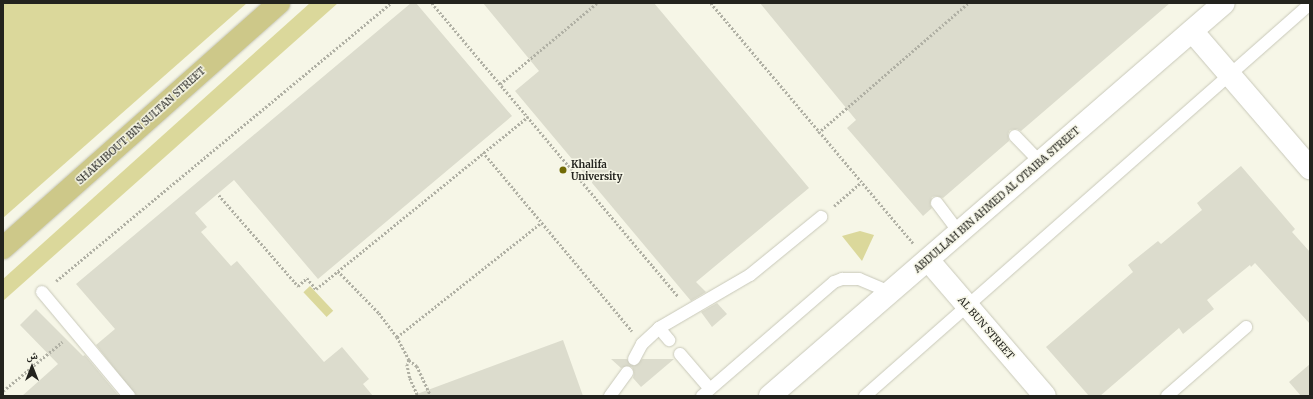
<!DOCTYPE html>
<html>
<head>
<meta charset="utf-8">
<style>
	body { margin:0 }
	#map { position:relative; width:1313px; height:399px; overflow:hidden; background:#f6f6e7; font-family:Merriweather,"Noto Naskh Arabic",serif }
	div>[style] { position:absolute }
	.green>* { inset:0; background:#dbd89b; transform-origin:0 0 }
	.building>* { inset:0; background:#dcdccd }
	.path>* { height:2.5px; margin-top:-1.25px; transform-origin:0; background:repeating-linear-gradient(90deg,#b0b0a4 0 2px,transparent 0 4px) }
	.roads { filter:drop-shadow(0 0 1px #c8c8b9) drop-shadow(0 0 1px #c8c8b9) }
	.service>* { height:12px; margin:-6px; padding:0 6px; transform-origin:6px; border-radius:6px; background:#fff }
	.minor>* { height:22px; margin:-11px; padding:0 11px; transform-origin:11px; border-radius:11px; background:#fff }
	.primary>* { height:22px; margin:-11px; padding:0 11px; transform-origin:11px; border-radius:11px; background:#cdc889 }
	.dots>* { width:11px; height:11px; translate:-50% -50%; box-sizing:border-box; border:2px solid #f6f6e7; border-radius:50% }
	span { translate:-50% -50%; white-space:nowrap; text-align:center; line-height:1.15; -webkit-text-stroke:3px #f6f6e7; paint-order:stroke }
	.street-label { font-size:10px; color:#23231e }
	.poi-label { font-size:10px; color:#23231e; font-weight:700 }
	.left { translate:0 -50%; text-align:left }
	.frame { position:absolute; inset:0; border:4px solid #23231e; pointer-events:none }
	.north { position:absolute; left:12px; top:347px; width:40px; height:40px; -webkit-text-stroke:3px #f6f6e7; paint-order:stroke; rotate:0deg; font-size:11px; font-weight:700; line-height:16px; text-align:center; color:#23231e }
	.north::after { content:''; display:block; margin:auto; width:14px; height:18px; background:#23231e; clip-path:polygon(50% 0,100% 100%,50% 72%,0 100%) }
</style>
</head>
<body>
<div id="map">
	<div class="green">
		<div style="clip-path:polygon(3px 3px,247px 3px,3px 218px)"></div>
		<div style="clip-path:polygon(310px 3px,338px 3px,3px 301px,3px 279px)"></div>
		<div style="clip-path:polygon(860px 231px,874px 235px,862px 261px,842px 236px)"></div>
		<div style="left:310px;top:286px;width:34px;height:9px;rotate:47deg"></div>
	</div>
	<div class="building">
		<div style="clip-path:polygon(411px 3px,416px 3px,512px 116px,318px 279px,234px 180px,195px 213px,207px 227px,201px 232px,231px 266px,237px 261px,324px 362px,342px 347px,369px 379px,363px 384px,373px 396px,136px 396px,96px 345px,115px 329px,76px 284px)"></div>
		<div style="clip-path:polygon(483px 3px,654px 3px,809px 188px,696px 282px,706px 292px,691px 301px,515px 91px,539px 71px)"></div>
		<div style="clip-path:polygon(760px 3px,1170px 3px,1021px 131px,1017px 129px,1010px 130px,1008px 134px,1009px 141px,943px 198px,936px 196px,932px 197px,930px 204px,932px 208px,923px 216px,847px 128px,856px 120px)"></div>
		<div style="clip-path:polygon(1241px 166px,1295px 229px,1292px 232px,1310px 252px,1310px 324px,1255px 263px,1251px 267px,1250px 265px,1207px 300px,1214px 309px,1183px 334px,1179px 328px,1100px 396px,1089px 396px,1046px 347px,1133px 272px,1128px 265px,1158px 241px,1161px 244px,1202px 210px,1197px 203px)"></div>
		<div style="clip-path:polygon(717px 303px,727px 314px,712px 327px,701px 312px)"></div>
		<div style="clip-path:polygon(36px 309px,83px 356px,85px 355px,119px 396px,22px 396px,58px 364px,20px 325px)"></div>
		<div style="clip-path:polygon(563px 340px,583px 396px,417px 396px,417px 394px)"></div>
		<div style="clip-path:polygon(611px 359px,627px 359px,634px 366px,642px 359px,674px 359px,641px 387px,633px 378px,634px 373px,632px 367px,627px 366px,621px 368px)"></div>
		<div style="clip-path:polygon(1310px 364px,1310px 396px,1301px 396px,1289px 382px)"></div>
	</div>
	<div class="path">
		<div style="left:432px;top:3px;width:384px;rotate:50deg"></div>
		<div style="left:711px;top:3px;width:314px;rotate:49.9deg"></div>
		<div style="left:500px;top:84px;width:126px;rotate:-39.9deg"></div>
		<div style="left:818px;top:133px;width:198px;rotate:-40.9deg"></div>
		<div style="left:483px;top:152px;width:233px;rotate:50.2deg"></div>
		<div style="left:219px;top:195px;width:121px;rotate:49deg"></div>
		<div style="left:298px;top:286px;width:12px;rotate:-42deg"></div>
		<div style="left:307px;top:278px;width:14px;rotate:51deg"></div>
		<div style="left:316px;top:289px;width:273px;rotate:-39.1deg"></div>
		<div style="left:834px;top:206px;width:35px;rotate:-41deg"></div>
		<div style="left:338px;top:271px;width:59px;rotate:45.7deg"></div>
		<div style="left:379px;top:313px;width:30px;rotate:53deg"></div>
		<div style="left:397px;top:337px;width:26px;rotate:62deg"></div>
		<div style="left:409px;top:360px;width:10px;rotate:37deg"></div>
		<div style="left:417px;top:366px;width:33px;rotate:65deg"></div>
		<div style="left:56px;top:281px;width:435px;rotate:-39.7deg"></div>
		<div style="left:397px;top:337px;width:184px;rotate:-38.4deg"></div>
		<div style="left:409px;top:360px;width:4px;rotate:117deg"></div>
		<div style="left:407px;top:364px;width:14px;rotate:78deg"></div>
		<div style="left:410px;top:378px;width:20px;rotate:66deg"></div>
		<div style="left:3px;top:391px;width:77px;rotate:-39.7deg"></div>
	</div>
	<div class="roads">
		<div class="service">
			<div style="left:1015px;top:136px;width:36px;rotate:46deg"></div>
			<div style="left:937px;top:203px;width:36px;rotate:53deg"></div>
			<div style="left:42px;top:292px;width:136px;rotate:50.1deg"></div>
			<div style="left:659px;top:328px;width:16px;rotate:50deg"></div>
			<div style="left:680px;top:354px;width:46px;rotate:49.4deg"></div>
			<div style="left:634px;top:359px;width:17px;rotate:-62deg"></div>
			<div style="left:642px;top:344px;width:23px;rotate:-43deg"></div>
			<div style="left:659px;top:328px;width:105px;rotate:-30.2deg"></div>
			<div style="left:750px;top:275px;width:92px;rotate:-39.2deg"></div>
			<div style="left:610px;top:396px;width:29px;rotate:-54deg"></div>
			<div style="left:702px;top:396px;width:174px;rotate:-40.8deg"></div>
			<div style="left:834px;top:282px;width:9px;rotate:-21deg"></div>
			<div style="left:842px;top:279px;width:17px"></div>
			<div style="left:859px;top:279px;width:34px;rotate:23deg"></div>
			<div style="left:865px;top:396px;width:593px;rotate:-41.38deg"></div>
			<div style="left:1167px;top:396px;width:105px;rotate:-41.1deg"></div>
		</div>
		<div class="minor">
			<div style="left:1192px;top:31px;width:181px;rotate:49.3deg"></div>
			<div style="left:928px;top:260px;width:179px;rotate:49.3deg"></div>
			<div style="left:770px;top:396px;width:600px;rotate:-40.88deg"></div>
		</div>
		<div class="primary">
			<div style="left:3px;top:248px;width:369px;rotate:-41.6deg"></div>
		</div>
	</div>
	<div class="dots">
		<div style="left:563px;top:170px;background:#716a04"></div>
	</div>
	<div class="street-label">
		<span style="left:141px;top:126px;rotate:-42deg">SHAKHBOUT BIN SULTAN STREET</span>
		<span style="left:997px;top:200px;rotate:-41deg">ABDULLAH BIN AHMED AL OTAIBA STREET</span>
		<span style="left:986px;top:328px;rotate:49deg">AL BUN STREET</span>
	</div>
	<div class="poi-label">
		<span class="left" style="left:571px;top:170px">Khalifa<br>University</span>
	</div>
	<div class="frame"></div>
	<div class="north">ش</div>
</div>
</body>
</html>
